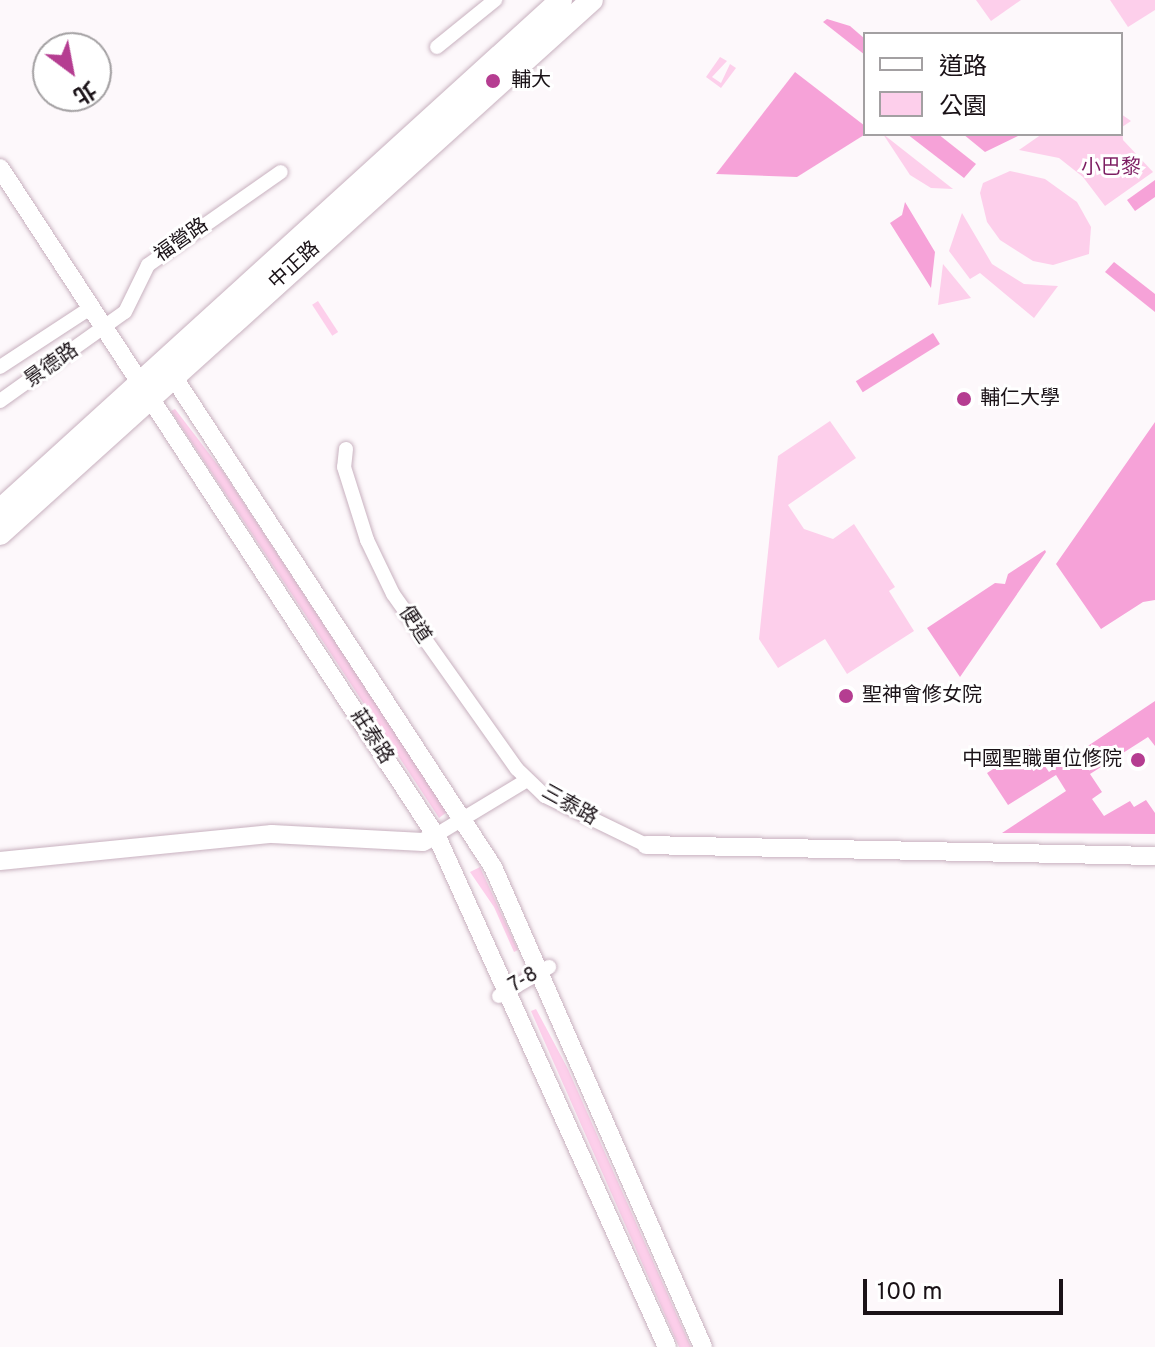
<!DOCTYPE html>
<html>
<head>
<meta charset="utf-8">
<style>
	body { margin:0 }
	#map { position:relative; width:1155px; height:1347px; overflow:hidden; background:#fdf8fb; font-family:Overpass,"Noto Sans TC",sans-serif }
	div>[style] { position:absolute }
	.green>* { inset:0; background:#fdcfeb; transform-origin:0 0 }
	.forest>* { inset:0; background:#f6a2d8; transform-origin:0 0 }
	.roads { filter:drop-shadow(0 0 2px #c8b1bf) drop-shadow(0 0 2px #c8b1bf) }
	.minor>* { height:14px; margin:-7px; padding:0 7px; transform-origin:7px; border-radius:7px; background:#fff }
	.tertiary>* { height:18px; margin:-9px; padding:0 9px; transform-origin:9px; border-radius:9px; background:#fff }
	.primary>* { height:22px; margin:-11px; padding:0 11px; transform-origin:11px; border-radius:11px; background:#fff }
	.dots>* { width:22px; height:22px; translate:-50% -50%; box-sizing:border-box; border:4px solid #fff; border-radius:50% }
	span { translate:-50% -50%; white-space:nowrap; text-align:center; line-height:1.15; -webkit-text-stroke:6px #fff; paint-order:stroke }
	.poi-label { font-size:20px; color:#1a1217 }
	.left { translate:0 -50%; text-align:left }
	.right { translate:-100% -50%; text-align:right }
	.park-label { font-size:20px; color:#7d1d62 }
	.street-label { font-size:20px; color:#1a1217 }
	.legend { position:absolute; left:863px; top:32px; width:260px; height:104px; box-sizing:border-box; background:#fff; border:2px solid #a3a0a2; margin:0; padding:10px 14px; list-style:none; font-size:24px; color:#1a1217 }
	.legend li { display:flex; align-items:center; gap:16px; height:40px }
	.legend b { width:40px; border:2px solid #a3a0a2 }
	.north { position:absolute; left:32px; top:32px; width:80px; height:80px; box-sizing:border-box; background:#fff; border:2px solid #a3a0a2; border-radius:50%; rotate:148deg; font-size:22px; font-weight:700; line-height:32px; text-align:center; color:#1a1217 }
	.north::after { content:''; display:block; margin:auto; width:28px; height:36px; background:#b53d91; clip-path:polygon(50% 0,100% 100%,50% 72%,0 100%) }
	.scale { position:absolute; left:863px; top:1279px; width:200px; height:36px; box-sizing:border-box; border:4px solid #1a1217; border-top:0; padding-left:10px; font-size:24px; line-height:28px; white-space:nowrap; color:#1a1217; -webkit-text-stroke:6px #fff; paint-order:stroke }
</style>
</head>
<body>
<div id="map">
	<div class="green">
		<div style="clip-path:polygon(976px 0,1021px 0,991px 21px)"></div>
		<div style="clip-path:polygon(1110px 0,1155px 0,1155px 10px,1128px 27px)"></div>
		<div style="clip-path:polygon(720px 57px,727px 61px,712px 77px,721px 83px,730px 64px,736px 68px,721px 88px,706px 77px)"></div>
		<div style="clip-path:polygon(1121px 114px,1131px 121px,1122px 127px,1123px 140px,1153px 172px,1105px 206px,1083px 177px,1059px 158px,1019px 150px,1042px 134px,1121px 134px)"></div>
		<div style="clip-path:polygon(883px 134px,953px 189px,931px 188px,910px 175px)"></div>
		<div style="clip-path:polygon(1010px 171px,1045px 179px,1077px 202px,1091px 227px,1089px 254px,1053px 265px,1033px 261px,1000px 240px,987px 222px,980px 193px,983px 183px)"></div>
		<div style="clip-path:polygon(962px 213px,992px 264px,1024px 284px,1058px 286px,1034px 318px,980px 273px,970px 279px,949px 251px)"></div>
		<div style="clip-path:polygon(943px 264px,971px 298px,938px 305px)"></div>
		<div style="left:318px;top:301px;width:37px;height:7px;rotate:57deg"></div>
		<div style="clip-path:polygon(175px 409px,224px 473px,447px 812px,439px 818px,171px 411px)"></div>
		<div style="clip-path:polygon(830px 421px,856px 458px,788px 505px,804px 529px,833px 539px,854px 524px,895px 587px,889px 591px,914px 631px,847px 674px,825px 639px,778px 668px,759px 639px,778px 456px)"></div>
		<div style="clip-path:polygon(480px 867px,518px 950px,514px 952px,494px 907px,470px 872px)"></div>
		<div style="clip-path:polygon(536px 1009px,568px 1069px,691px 1347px,679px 1347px,531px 1011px)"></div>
	</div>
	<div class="forest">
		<div style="clip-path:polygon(827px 19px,850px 26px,865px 39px,865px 55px,823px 22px)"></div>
		<div style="clip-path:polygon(795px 72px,865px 126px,864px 135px,797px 177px,716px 174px)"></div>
		<div style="clip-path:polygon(907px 134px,938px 134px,976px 164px,964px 178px)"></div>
		<div style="clip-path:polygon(963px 134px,1022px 134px,985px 152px)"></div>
		<div style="clip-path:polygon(1155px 180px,1155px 197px,1135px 211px,1127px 200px)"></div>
		<div style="clip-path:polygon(905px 202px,935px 252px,931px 288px,890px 223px,902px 215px)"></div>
		<div style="clip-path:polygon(1114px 262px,1155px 294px,1155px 312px,1105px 272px)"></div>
		<div style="left:933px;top:333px;width:13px;height:91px;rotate:58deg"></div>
		<div style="clip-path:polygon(1155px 422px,1155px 600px,1143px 602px,1101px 629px,1056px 564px)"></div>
		<div style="clip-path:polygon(1045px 550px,1046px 552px,960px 677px,927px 628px,995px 583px,1005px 584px,1008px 574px)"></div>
		<div style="clip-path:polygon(1155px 701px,1155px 746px,1148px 737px,1090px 774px,1102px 792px,1092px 799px,1104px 816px,1130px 801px,1134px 807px,1146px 800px,1155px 813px,1155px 834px,1002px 833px,1066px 791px,1056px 775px,1008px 805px,987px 773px,1030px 745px,1049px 772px)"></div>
	</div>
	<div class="roads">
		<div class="minor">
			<div style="left:437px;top:47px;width:75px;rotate:-39deg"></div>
			<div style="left:0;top:367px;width:108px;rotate:-33.2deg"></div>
			<div style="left:0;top:401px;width:153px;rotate:-35.5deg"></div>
			<div style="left:125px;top:312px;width:52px;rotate:-63.9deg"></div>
			<div style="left:148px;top:265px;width:162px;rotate:-35deg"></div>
			<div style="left:346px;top:449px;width:18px;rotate:96deg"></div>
			<div style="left:344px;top:467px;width:77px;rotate:72.5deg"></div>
			<div style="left:367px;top:540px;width:60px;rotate:64.3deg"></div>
			<div style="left:393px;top:594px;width:214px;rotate:54.7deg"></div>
			<div style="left:517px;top:769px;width:39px;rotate:44deg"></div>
			<div style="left:545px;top:796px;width:112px;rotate:25.9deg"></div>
			<div style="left:436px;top:835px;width:106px;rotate:-31.1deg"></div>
			<div style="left:499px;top:996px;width:58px;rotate:-30.1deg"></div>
		</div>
		<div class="tertiary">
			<div style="left:0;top:168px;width:801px;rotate:56.87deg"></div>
			<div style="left:438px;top:839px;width:557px;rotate:65.73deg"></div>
			<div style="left:167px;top:367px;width:597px;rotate:56.9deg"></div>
			<div style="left:493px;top:867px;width:524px;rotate:66.37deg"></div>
			<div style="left:646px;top:845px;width:509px;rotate:1.24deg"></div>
			<div style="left:0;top:861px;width:273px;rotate:-5.7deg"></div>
			<div style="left:272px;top:834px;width:151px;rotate:3deg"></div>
			<div style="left:423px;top:842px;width:15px;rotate:-28deg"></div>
		</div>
		<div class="primary">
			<div style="left:0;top:510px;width:758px;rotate:-42.27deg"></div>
			<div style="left:0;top:534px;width:797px;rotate:-42.05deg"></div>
		</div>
	</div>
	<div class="dots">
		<div style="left:493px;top:81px;background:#b53d91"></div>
		<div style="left:964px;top:399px;background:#b53d91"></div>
		<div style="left:846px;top:696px;background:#b53d91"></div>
		<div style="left:1138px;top:760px;background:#b53d91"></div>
	</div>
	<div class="poi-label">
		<span class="left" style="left:511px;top:81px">輔大</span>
		<span class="left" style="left:980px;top:399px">輔仁大學</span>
		<span class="left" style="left:862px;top:696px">聖神會修女院</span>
		<span class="right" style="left:1122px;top:760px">中國聖職單位修院</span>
	</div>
	<div class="park-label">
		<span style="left:1111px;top:168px">小巴黎</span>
	</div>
	<div class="street-label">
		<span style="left:182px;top:241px;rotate:-35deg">福營路</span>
		<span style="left:295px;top:266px;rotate:-42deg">中正路</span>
		<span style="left:52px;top:366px;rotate:-35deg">景德路</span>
		<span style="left:414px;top:625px;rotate:56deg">便道</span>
		<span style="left:371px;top:737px;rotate:57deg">莊泰路</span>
		<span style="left:569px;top:806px;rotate:29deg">三泰路</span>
		<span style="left:524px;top:981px;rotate:-30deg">7-8</span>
	</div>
	<ul class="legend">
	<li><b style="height:10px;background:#fff"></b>道路</li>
	<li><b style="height:22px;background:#fdcfeb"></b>公園</li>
	</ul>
	<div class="north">北</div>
	<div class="scale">100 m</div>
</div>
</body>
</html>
